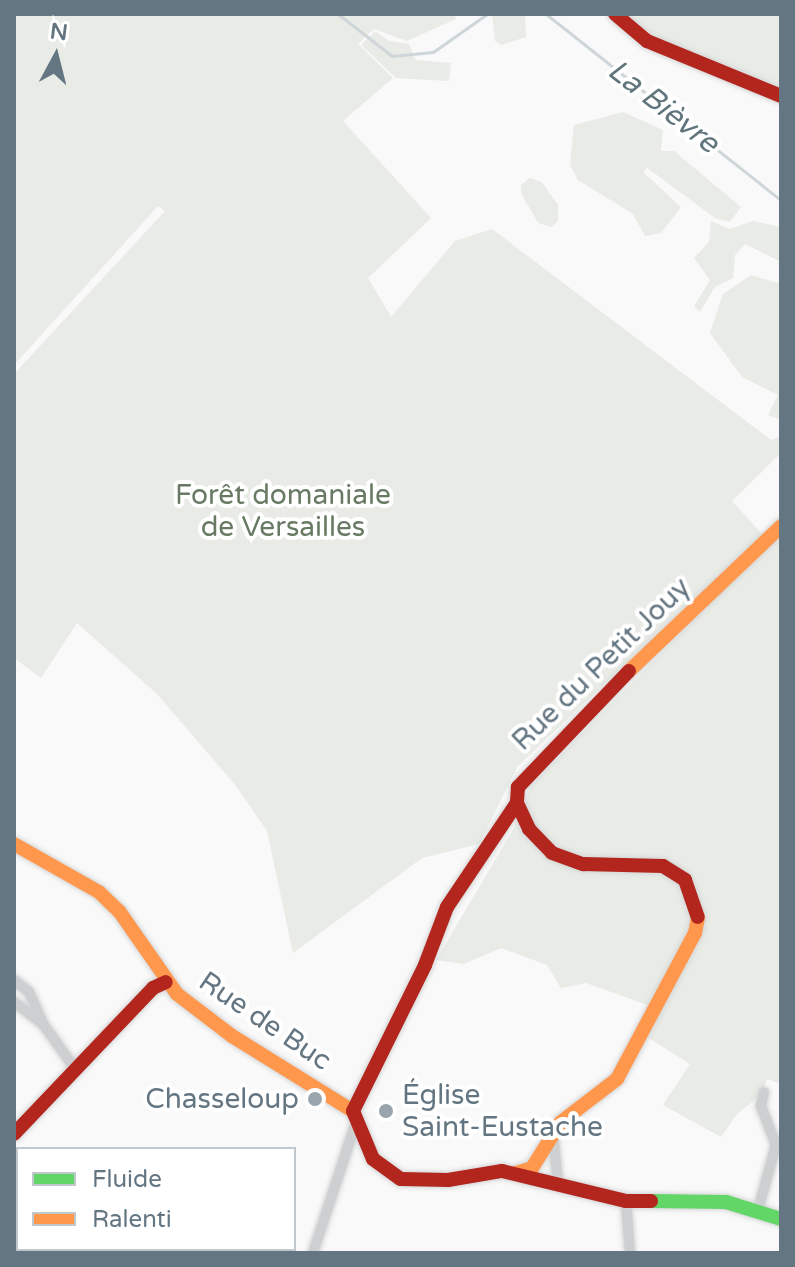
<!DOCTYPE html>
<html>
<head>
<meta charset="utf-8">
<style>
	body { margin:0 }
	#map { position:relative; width:795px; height:1267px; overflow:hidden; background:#f9f9f9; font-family:"Varela Round",sans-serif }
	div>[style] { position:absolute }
	.green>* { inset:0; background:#e8ebe6 }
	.stream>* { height:3px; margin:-1.5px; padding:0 1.5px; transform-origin:1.5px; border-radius:1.5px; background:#ced6d9 }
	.roads { filter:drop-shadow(0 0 2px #d5d6d7) drop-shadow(0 0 2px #d5d6d7) }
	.street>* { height:10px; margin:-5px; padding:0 5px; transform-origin:5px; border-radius:5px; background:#cecfd0 }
	.fast>* { height:14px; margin:-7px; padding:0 7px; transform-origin:7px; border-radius:7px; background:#63d668 }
	.slow>* { height:14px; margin:-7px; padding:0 7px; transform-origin:7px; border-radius:7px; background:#ff974d }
	.jam>* { height:14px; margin:-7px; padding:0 7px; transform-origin:7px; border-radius:7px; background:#b3261e }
	.dots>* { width:22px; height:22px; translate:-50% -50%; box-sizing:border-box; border:4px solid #fff; border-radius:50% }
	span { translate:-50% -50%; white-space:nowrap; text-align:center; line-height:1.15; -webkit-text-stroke:8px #fff; paint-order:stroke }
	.park-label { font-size:28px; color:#687a64 }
	.street-label { font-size:28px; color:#657683 }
	.poi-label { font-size:28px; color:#657683 }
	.left { translate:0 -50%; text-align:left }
	.right { translate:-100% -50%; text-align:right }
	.water-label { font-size:30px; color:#60757c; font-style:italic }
	.frame { position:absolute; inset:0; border:16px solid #657683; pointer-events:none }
	.legend { position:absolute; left:16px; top:1147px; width:280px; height:104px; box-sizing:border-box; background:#fff; border:2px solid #c1c8cd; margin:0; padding:10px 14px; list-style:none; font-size:24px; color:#657683 }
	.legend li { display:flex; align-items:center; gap:16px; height:40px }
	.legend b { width:40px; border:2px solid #c1c8cd }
	.north { position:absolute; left:16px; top:16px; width:80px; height:80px; -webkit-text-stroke:6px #fff; paint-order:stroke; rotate:7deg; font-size:22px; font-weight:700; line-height:32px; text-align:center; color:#657683 }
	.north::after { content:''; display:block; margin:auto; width:28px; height:36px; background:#657683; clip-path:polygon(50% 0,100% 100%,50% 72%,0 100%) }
</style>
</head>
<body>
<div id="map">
	<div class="green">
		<div style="clip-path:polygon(14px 14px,454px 14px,456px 19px,407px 41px,374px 29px,358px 44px,393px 78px,343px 121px,431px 218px,368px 278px,391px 317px,455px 241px,492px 229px,771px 440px,781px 437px,781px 453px,732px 501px,762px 534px,518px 766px,479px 844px,422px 858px,293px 953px,267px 831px,236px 786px,157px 694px,77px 623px,41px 678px,14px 658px,14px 374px,165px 211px,158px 206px,14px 365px)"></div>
		<div style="clip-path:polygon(492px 14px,525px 14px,526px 37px,502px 45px,495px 41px)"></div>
		<div style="clip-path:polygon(626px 14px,781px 14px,781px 89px,656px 38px)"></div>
		<div style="clip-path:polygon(375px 31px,389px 41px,409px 44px,416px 60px,451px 63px,449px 81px,396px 78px,361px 45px)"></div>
		<div style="clip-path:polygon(623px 112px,663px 130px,661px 151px,674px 151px,741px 207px,730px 222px,715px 218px,646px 167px,644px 173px,681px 207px,661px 233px,645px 236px,633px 214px,578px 180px,570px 165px,574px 125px)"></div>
		<div style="clip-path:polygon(530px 178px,542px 182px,558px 205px,558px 221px,552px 227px,538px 223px,522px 195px,521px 185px)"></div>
		<div style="clip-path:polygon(711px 221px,730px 229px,753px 221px,781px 227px,781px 262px,745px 244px,735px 255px,733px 278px,715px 287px,700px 312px,694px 306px,710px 280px,694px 258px,709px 242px)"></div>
		<div style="clip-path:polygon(751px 275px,781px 284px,781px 420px,768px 415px,778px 395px,742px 377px,710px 333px,723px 294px)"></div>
		<div style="clip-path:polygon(781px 532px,781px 1084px,767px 1079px,761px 1095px,737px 1114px,721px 1137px,663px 1105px,690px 1064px,647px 1037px,650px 1006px,586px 983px,561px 988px,547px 965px,501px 948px,464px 964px,436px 960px,514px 828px,531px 785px)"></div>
	</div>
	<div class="stream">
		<div style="left:338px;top:14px;width:68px;rotate:37.9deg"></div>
		<div style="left:392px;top:56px;width:41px;rotate:-5.6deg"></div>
		<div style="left:433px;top:52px;width:66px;rotate:-35.1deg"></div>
		<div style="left:546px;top:14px;width:300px;rotate:38.4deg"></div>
	</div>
	<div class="roads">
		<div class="street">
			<div style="left:14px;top:980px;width:19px;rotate:39deg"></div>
			<div style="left:29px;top:992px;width:35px;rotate:66deg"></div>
			<div style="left:43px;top:1024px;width:57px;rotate:54.3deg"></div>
			<div style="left:14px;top:1002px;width:36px;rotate:37deg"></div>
			<div style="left:553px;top:1133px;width:50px;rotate:84.3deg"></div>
			<div style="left:14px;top:1188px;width:7px;rotate:56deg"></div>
			<div style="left:626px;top:1201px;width:52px;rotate:85.6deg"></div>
			<div style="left:758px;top:1210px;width:67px;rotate:-74.5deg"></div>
			<div style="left:776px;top:1145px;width:42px;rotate:-111deg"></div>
			<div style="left:761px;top:1106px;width:14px;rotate:-78deg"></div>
			<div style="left:313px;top:1253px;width:138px;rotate:-71.8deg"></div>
		</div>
		<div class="fast">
			<div style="left:651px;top:1201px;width:75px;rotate:0.8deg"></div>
			<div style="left:726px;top:1202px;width:58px;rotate:17.2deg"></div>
		</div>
		<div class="slow">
			<div style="left:629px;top:671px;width:210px;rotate:-43.6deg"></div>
			<div style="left:14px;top:844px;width:98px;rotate:29.5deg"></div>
			<div style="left:99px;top:892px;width:28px;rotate:44deg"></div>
			<div style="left:119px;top:911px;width:101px;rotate:55.1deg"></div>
			<div style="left:177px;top:994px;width:69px;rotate:37.4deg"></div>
			<div style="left:232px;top:1036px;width:142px;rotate:31.8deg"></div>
			<div style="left:516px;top:1173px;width:17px;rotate:-17deg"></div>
			<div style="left:532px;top:1168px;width:54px;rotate:-57.8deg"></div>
			<div style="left:561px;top:1122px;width:71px;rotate:-37.5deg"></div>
			<div style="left:617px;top:1079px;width:166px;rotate:-61.9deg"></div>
			<div style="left:695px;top:933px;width:16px;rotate:-79deg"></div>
		</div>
		<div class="jam">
			<div style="left:615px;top:14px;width:42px;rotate:40.2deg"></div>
			<div style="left:647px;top:41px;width:145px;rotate:22.3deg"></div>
			<div style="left:629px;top:671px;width:161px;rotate:133.7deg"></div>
			<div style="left:518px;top:787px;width:16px;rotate:94deg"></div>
			<div style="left:517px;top:803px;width:29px;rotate:65deg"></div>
			<div style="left:529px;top:829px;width:33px;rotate:46deg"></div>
			<div style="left:552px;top:853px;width:33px;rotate:20deg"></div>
			<div style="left:583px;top:864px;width:80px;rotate:1.4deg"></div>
			<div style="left:663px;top:866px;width:26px;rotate:32deg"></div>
			<div style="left:685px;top:880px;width:39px;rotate:71deg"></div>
			<div style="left:353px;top:1111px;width:52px;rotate:67.4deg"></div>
			<div style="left:373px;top:1159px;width:34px;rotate:36deg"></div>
			<div style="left:401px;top:1179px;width:47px;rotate:1.2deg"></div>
			<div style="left:448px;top:1180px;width:55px;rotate:-9.5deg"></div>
			<div style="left:502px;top:1171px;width:128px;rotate:13.6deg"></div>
			<div style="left:626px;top:1201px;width:25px"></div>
			<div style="left:353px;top:1111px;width:163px;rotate:-63.7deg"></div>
			<div style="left:425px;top:965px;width:62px;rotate:-69.2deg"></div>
			<div style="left:447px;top:907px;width:125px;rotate:-56.1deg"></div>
			<div style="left:14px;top:1134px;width:202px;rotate:-46.4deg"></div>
			<div style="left:153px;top:988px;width:14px;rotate:-25deg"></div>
		</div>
	</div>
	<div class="dots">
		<div style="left:315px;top:1099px;background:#99a4ac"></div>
		<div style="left:386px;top:1111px;background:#99a4ac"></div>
	</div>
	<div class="park-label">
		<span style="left:283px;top:511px">Forêt domaniale<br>de Versailles</span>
	</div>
	<div class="street-label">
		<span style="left:601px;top:664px;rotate:-44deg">Rue du Petit Jouy</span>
		<span style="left:265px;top:1021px;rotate:34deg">Rue de Buc</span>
	</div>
	<div class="poi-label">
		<span class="left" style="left:402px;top:1111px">Église<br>Saint-Eustache</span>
		<span class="right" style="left:299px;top:1099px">Chasseloup</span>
	</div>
	<div class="water-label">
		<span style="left:663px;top:107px;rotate:38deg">La Bièvre</span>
	</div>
	<div class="frame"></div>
	<ul class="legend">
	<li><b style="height:10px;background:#63d668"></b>Fluide</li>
	<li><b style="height:10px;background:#ff974d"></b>Ralenti</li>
	</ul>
	<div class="north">N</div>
</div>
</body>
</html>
